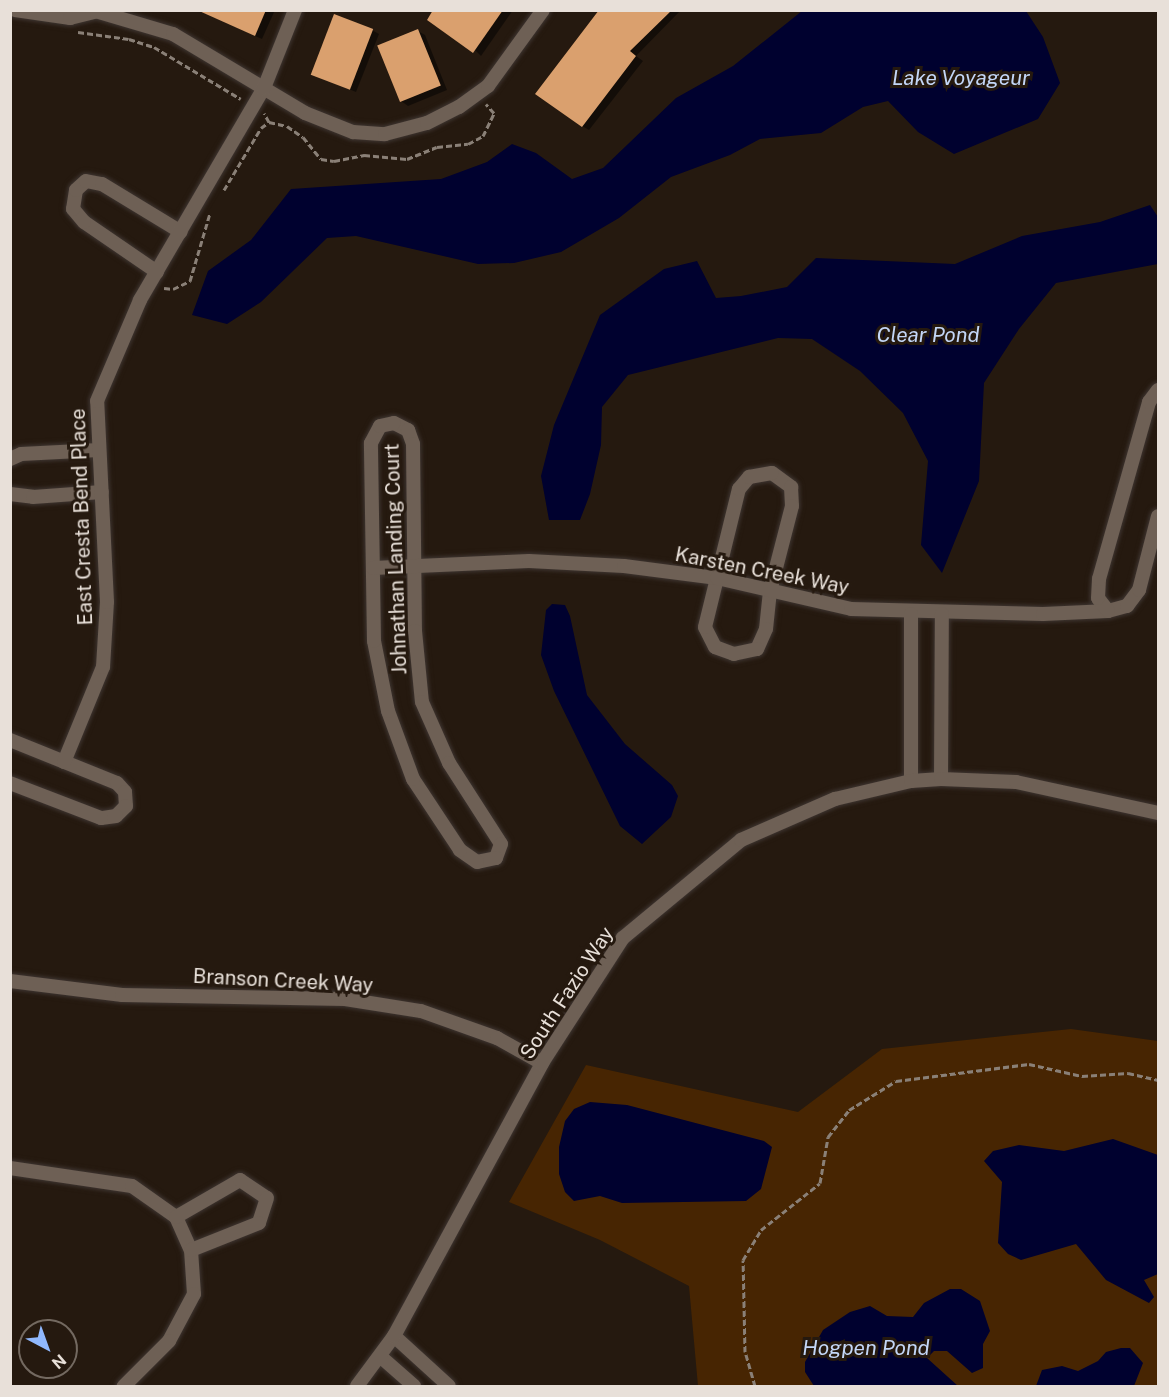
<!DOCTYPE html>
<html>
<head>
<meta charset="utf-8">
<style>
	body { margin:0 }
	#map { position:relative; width:1169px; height:1397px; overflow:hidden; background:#25190f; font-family:"Public Sans",sans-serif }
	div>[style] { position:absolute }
	.green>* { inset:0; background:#472502 }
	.water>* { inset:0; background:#00012f }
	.shadow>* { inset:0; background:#0007 }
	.building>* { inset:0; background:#daa06e; transform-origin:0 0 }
	.path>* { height:3px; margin-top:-1.5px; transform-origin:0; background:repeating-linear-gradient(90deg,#8a8077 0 6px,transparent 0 9px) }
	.roads { filter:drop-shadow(0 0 2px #3e3531) drop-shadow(0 0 2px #3e3531) }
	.minor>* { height:14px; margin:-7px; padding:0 7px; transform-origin:7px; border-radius:7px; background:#6e6055 }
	span { translate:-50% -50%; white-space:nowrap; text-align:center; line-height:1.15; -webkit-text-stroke:6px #25190f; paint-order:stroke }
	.street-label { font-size:20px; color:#e8e0d9 }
	.water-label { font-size:21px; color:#c3d6f7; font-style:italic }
	.frame { position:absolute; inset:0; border:12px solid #e8e0d9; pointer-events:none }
	.north { position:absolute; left:18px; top:1319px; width:60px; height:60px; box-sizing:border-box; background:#25190f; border:2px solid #736960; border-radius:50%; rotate:139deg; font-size:16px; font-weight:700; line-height:24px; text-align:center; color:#e8e0d9 }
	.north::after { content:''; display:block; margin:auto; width:21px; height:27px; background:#90b8fd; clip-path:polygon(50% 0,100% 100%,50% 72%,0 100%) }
</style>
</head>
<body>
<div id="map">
	<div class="green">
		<div style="clip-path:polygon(1071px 1029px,1158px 1041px,1158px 1386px,698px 1386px,689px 1286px,600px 1240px,509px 1202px,586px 1065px,798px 1112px,882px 1049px)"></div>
	</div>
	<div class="water">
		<div style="clip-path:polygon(802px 11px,1026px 11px,1043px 37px,1060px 83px,1038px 119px,954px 154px,918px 132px,888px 101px,863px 107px,821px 133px,760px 139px,730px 155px,671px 177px,619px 218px,561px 252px,514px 263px,478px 264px,356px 236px,327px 238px,261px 302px,227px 324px,192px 315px,208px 271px,251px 240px,291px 189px,441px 179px,487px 162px,512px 144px,536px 153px,572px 179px,603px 168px,676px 98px,733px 66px)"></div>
		<div style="clip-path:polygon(1150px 205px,1158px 217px,1158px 264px,1056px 283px,1019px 329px,984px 383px,979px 481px,942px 573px,921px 545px,928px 461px,903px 413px,860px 371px,812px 339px,778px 338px,628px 375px,602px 407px,601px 445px,590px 494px,580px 520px,549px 520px,541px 476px,554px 425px,600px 315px,664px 269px,697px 261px,716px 298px,741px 296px,787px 287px,816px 258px,955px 264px,1022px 236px,1100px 222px)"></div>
		<div style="clip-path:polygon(552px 604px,565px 605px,570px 616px,587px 695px,625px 744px,672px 785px,678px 796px,671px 817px,642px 844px,620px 826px,554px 691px,541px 655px,546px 610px)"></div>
		<div style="clip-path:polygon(590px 1102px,627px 1105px,764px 1141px,772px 1147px,761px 1189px,746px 1201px,622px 1203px,600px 1196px,574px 1201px,565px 1192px,559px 1174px,559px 1147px,565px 1121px,574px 1109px)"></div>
		<div style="clip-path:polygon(1113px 1139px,1158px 1155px,1158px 1274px,1144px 1280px,1154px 1297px,1149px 1303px,1106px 1280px,1076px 1244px,1021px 1260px,1008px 1254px,998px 1243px,1002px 1182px,984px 1161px,993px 1151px,1019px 1145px,1064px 1151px)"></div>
		<div style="clip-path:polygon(950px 1289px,961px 1289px,980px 1301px,990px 1331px,983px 1344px,983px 1368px,972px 1373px,947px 1351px,934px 1351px,927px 1358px,958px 1386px,814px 1386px,805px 1372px,805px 1362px,823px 1330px,850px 1312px,870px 1306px,887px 1316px,913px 1317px,924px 1303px)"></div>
		<div style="clip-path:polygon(1121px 1348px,1130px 1348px,1143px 1363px,1134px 1386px,1036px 1386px,1042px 1370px,1062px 1366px,1078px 1371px,1098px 1361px,1106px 1352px)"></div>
	</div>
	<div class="shadow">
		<div style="clip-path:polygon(212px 10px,275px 10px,262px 39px,224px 22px)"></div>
		<div style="clip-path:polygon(435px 10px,513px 10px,481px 56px)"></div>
		<div style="clip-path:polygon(601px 10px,681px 10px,636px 56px,643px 61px,589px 130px,582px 126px)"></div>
		<div style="clip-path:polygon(372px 30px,379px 34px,356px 92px,319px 77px)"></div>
		<div style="clip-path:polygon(418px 31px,425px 35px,447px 90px,408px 106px,401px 101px)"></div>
	</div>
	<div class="building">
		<div style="clip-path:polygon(197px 10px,266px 10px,255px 36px)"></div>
		<div style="clip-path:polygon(433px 10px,503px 10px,473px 53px,427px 20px)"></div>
		<div style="clip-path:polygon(599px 10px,672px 10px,630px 51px,636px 56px,582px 127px,535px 94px)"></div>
		<div style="left:334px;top:14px;width:42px;height:65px;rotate:21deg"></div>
		<div style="left:418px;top:29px;width:61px;height:44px;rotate:68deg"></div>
	</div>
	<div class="path">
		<div style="left:78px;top:32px;width:51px;rotate:7.8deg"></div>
		<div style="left:129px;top:39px;width:26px;rotate:18deg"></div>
		<div style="left:154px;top:47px;width:101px;rotate:30.9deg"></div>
		<div style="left:269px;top:122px;width:18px;rotate:13deg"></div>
		<div style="left:287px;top:126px;width:19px;rotate:35deg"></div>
		<div style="left:303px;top:137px;width:28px;rotate:51deg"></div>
		<div style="left:321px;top:159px;width:13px;rotate:9deg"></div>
		<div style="left:334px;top:161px;width:31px;rotate:-11deg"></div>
		<div style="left:364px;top:155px;width:43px;rotate:5.3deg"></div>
		<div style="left:407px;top:159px;width:32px;rotate:-22deg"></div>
		<div style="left:437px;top:147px;width:31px;rotate:-6deg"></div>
		<div style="left:468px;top:144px;width:17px;rotate:-28deg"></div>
		<div style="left:483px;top:136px;width:25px;rotate:-64deg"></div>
		<div style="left:494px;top:113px;width:12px;rotate:-132deg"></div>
		<div style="left:224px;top:190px;width:72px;rotate:-59.2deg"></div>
		<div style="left:261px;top:128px;width:10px;rotate:-37deg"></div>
		<div style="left:269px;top:122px;width:10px;rotate:-119deg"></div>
		<div style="left:164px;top:288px;width:9px;rotate:6deg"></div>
		<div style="left:173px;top:289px;width:19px;rotate:-25deg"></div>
		<div style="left:190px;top:281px;width:71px;rotate:-73.6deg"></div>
		<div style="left:755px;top:1386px;width:35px;rotate:-106deg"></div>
		<div style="left:745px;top:1352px;width:92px;rotate:-91.2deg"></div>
		<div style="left:743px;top:1260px;width:35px;rotate:-59deg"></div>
		<div style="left:761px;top:1230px;width:75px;rotate:-38.5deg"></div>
		<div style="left:820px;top:1183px;width:47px;rotate:-80.1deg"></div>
		<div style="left:828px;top:1137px;width:34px;rotate:-52deg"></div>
		<div style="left:849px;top:1110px;width:55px;rotate:-31.7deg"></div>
		<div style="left:896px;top:1081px;width:134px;rotate:-7.3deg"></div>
		<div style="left:1029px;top:1064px;width:54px;rotate:12.8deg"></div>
		<div style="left:1082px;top:1076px;width:46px;rotate:-3.7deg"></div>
		<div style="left:1128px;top:1073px;width:31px;rotate:13deg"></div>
	</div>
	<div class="roads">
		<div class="minor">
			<div style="left:15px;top:10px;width:56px;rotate:8.3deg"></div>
			<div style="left:70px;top:18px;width:25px;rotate:-14deg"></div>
			<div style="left:92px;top:10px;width:84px;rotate:16.5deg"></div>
			<div style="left:173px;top:34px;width:154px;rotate:30.9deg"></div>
			<div style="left:305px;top:113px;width:52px;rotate:21.6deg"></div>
			<div style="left:353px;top:132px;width:32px;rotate:4deg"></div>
			<div style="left:385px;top:134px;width:43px;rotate:-14.7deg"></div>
			<div style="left:427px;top:123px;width:36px;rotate:-27deg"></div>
			<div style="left:459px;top:107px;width:36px;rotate:-36deg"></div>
			<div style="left:488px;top:86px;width:94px;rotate:-54.1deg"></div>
			<div style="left:157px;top:272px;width:88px;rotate:-145.6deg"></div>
			<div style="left:84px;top:222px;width:17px;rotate:-130deg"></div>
			<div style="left:73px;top:209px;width:19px;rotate:-81deg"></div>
			<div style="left:76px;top:190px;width:13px;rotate:-42deg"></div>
			<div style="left:86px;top:181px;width:16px;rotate:11deg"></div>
			<div style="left:102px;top:184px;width:92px;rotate:31.3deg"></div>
			<div style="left:394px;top:423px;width:16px;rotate:27deg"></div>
			<div style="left:408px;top:430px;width:15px;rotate:70deg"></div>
			<div style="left:413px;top:444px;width:187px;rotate:89.4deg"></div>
			<div style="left:415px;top:631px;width:71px;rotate:84.4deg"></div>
			<div style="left:422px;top:702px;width:67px;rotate:66.1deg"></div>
			<div style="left:449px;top:763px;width:96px;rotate:57.3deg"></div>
			<div style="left:501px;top:844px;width:15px;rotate:110deg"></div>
			<div style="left:496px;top:858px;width:19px;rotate:168deg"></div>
			<div style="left:477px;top:862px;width:21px;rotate:-145deg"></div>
			<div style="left:460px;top:850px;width:85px;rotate:-123.5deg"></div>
			<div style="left:413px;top:779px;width:72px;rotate:-110.2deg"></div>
			<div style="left:388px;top:711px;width:71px;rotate:-101.3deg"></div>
			<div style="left:374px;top:641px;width:198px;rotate:-90.9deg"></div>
			<div style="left:371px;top:443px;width:19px;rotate:-62deg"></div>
			<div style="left:380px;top:426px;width:14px;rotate:-12deg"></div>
			<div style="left:10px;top:459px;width:12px;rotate:-24deg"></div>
			<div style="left:21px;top:454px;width:78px;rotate:-2.9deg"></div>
			<div style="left:772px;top:473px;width:24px;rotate:36deg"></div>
			<div style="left:791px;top:487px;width:19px;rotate:87deg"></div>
			<div style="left:792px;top:506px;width:88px;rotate:104.5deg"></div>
			<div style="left:770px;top:591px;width:38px;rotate:96deg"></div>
			<div style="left:766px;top:629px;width:22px;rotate:114deg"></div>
			<div style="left:757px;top:649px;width:24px;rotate:168deg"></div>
			<div style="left:734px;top:654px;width:20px;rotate:-160deg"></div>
			<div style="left:715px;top:647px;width:22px;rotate:-117deg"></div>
			<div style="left:705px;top:627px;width:142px;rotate:-76.2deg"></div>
			<div style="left:739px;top:489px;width:16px;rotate:-50deg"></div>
			<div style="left:749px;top:477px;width:23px;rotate:-10deg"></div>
			<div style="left:10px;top:494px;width:23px;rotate:7deg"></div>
			<div style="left:33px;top:497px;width:69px;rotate:-4.1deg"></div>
			<div style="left:373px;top:568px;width:156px;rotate:-2.6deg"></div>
			<div style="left:529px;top:561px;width:95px;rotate:3deg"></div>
			<div style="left:624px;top:566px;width:94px;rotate:7.4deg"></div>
			<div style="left:717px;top:578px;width:138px;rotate:13deg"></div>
			<div style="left:851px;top:609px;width:192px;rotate:1.5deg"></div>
			<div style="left:1043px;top:614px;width:65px;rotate:-2.6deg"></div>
			<div style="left:1108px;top:611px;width:20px;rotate:-15deg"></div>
			<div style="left:1127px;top:606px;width:20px;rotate:-53deg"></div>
			<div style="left:1139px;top:590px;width:76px;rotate:-75.6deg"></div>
			<div style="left:1108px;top:611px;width:16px;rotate:-128deg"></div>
			<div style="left:1098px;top:598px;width:19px;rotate:-87deg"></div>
			<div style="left:1099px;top:579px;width:184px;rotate:-74.2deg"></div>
			<div style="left:1149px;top:402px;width:15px;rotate:-53deg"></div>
			<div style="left:10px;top:740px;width:115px;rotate:21.9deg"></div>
			<div style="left:117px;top:783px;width:12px;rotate:48deg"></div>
			<div style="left:125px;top:792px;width:14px;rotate:86deg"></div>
			<div style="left:126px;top:806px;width:14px;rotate:135deg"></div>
			<div style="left:116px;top:816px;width:15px;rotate:172deg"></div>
			<div style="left:101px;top:818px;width:97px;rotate:-159deg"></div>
			<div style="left:64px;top:762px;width:103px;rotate:-67.7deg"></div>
			<div style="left:103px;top:667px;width:65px;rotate:-86.5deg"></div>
			<div style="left:107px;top:602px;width:201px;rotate:-92.8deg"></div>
			<div style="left:97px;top:401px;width:110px;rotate:-66.9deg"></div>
			<div style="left:140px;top:300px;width:246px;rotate:-59.7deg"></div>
			<div style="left:264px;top:88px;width:84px;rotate:-68.3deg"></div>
			<div style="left:941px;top:779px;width:165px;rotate:-89.7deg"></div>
			<div style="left:911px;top:781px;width:167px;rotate:-90deg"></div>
			<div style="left:10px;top:981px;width:113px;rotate:7.1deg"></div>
			<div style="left:122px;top:995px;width:223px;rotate:1deg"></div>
			<div style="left:345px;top:999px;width:77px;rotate:9deg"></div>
			<div style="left:421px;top:1011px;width:81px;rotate:19.6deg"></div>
			<div style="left:497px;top:1038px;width:51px;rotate:29.1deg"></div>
			<div style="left:10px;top:1168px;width:123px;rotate:8.4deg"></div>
			<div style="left:132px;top:1186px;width:54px;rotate:35.2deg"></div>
			<div style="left:176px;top:1217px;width:36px;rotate:66deg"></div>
			<div style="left:191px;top:1250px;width:44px;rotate:86.1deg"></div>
			<div style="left:194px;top:1294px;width:53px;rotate:118deg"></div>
			<div style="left:169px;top:1341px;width:64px;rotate:135deg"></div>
			<div style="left:176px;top:1217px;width:74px;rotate:-30deg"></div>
			<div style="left:240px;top:1180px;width:32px;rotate:34deg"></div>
			<div style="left:267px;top:1198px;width:26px;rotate:108deg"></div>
			<div style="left:259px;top:1223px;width:73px;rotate:158.3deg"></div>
			<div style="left:394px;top:1336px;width:74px;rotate:42.3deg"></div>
			<div style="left:381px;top:1357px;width:44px;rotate:41.3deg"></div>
			<div style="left:357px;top:1386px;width:62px;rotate:-53.5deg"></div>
			<div style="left:394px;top:1336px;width:311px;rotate:-61.5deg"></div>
			<div style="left:542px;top:1063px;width:149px;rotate:-57.1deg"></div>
			<div style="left:623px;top:938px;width:153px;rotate:-39.7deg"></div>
			<div style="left:741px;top:840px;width:103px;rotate:-23.6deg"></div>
			<div style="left:835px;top:799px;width:78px;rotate:-13.3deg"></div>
			<div style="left:911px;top:781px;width:30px;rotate:-4deg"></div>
			<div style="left:941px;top:779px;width:75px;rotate:2.3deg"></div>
			<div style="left:1016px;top:782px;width:145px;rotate:12.3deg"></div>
		</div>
	</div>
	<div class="street-label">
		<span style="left:82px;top:517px;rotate:-92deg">East Cresta Bend Place</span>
		<span style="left:396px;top:559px;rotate:-92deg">Johnathan Landing Court</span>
		<span style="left:762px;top:571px;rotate:11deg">Karsten Creek Way</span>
		<span style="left:283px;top:981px;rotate:3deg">Branson Creek Way</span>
		<span style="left:567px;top:993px;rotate:-57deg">South Fazio Way</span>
	</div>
	<div class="water-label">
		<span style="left:961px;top:78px">Lake Voyageur</span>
		<span style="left:928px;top:335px">Clear Pond</span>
		<span style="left:866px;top:1348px">Hogpen Pond</span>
	</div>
	<div class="frame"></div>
	<div class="north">N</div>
</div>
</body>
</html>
